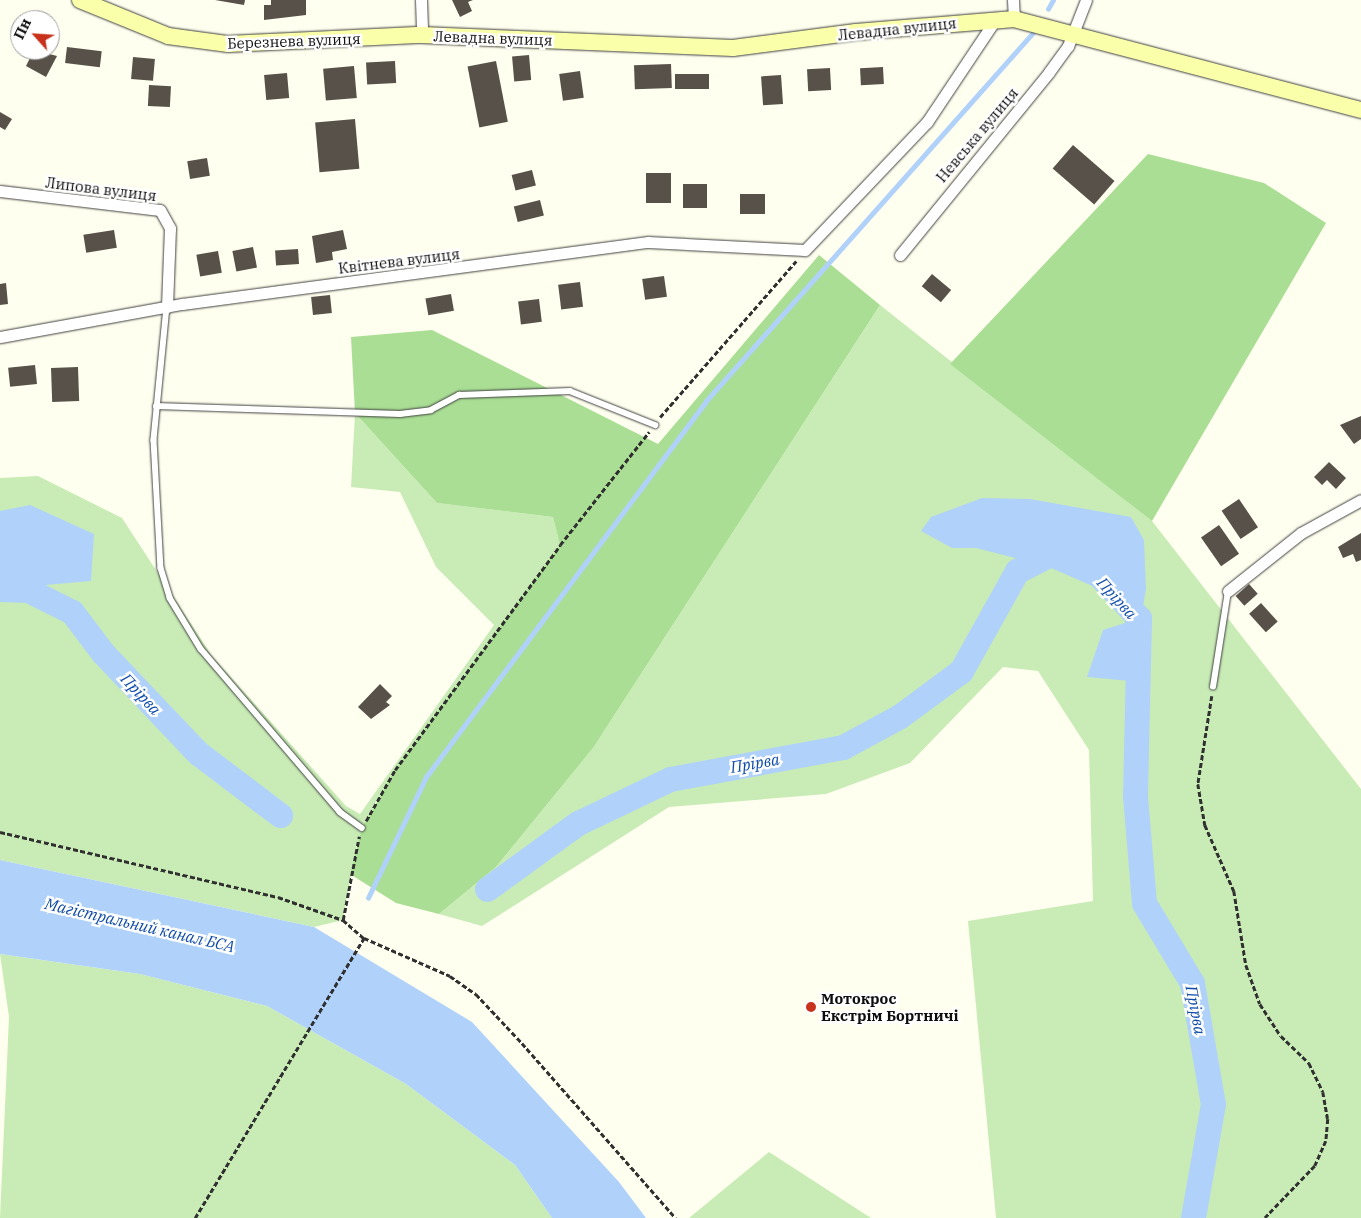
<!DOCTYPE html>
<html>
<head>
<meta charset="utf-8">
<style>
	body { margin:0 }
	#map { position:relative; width:1361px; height:1218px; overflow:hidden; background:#ffffef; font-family:"IBM Plex Serif",serif }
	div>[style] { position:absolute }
	.green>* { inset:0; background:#c9ecb6 }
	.forest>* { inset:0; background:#a9de94 }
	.water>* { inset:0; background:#b0d2fa }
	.stream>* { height:4.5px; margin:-2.25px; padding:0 2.25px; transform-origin:2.25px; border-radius:2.25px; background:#b0d2fa }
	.river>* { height:25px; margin:-12.5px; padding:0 12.5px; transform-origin:12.5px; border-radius:12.5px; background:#b0d2fa }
	.building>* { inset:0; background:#58514a; transform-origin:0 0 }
	.path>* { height:2.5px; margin-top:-1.25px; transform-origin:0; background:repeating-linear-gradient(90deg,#303030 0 5px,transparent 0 7.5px) }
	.roads { filter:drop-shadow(0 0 1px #414141) drop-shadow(0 0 1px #414141) }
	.lane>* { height:5.5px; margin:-2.75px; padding:0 2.75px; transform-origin:2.75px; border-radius:2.75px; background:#fff }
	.street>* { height:11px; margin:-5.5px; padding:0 5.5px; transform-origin:5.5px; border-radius:5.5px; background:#fff }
	.secondary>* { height:16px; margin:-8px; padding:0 8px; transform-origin:8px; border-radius:8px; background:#faffaa }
	.dots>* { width:14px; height:14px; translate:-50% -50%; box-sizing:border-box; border:2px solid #fff; border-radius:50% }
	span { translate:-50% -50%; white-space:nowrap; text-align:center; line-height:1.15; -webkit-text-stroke:5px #fff; paint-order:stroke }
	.street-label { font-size:15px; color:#0e0e0e }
	.poi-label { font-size:15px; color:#0e0e0e; font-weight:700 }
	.left { translate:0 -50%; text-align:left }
	.water-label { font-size:16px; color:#0e4ba9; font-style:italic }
	.north { position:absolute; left:10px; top:10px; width:50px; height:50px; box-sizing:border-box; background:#fff; border:1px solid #9f9f9f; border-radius:50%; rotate:296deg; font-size:14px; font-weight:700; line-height:20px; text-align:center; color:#0e0e0e }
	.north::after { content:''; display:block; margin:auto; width:18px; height:22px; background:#c8311c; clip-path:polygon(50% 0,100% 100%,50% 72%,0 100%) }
</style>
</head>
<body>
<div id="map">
	<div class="green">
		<div style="clip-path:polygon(880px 305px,1152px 521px,1361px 789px,1361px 1218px,996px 1218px,968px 921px,1093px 901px,1089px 750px,1038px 671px,1003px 667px,910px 763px,826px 794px,669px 807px,482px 926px,439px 914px,496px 867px,593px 748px)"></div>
		<div style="clip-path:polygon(355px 413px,437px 503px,553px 517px,560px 545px,375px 803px,356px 848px,343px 920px,314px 927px,0 860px,0 478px,38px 476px,122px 518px,212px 656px,346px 806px,360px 814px,494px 625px,436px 567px,400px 492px,351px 487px)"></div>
		<div style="clip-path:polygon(0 954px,140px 974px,267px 1006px,406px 1084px,515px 1165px,552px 1218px,0 1218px,9px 1017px)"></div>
		<div style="clip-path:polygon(769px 1152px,871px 1218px,689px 1218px)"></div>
	</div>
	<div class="forest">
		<div style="clip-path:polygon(1148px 154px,1264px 183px,1326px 223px,1152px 521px,950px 364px)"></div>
		<div style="clip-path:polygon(819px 255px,880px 305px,593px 748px,496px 867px,439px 914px,396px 903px,350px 874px,362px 828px,395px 770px,560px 545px,553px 517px,437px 503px,355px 413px,351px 337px,432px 330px,658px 444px)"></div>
	</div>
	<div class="water">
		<div style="clip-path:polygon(982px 498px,1030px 499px,1131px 517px,1144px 540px,1146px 589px,1143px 607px,1150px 643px,1133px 662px,1130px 681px,1087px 677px,1103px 630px,1125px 623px,1129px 598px,1113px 582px,1083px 563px,1047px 566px,976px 548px,952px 548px,921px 531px,931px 517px)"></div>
		<div style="clip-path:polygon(30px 505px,94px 534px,91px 581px,0 589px,0 511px)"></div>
		<div style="clip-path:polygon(0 860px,314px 927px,472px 1022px,619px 1182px,646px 1218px,552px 1218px,515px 1165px,406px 1084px,267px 1006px,140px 974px,0 954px)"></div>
	</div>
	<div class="stream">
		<div style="left:1048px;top:9px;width:10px;rotate:-61deg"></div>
		<div style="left:368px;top:898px;width:134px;rotate:-64.4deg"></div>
		<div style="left:426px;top:777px;width:469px;rotate:-53.3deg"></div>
		<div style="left:706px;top:401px;width:491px;rotate:-48.4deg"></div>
	</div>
	<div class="river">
		<div style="left:0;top:589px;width:28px;rotate:2deg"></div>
		<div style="left:28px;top:590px;width:49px;rotate:26.6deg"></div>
		<div style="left:72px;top:612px;width:51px;rotate:52.9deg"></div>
		<div style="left:103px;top:653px;width:138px;rotate:46.5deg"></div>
		<div style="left:198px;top:753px;width:103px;rotate:37.1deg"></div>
		<div style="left:487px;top:889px;width:112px;rotate:-36deg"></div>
		<div style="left:578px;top:823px;width:102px;rotate:-25.6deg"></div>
		<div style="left:670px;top:779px;width:176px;rotate:-10.5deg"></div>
		<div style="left:843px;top:747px;width:65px;rotate:-28.5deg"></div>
		<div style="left:900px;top:716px;width:76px;rotate:-36.4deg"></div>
		<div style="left:961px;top:671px;width:115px;rotate:-60.8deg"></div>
		<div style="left:1017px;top:571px;width:38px;rotate:-27deg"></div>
		<div style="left:1051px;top:554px;width:52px;rotate:23.6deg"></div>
		<div style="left:1099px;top:575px;width:59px;rotate:47.1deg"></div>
		<div style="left:1139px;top:618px;width:178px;rotate:91.3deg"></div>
		<div style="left:1135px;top:796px;width:107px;rotate:85.2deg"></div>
		<div style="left:1144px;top:903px;width:93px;rotate:59deg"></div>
		<div style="left:1192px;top:983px;width:123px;rotate:80.2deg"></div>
		<div style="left:1213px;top:1104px;width:116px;rotate:100deg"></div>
	</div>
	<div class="building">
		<div style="clip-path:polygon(215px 0,245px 0,244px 5px)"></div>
		<div style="clip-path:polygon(271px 0,306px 0,306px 15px,264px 20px,264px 5px,271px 5px)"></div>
		<div style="clip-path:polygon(452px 0,473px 0,468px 2px,472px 11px,460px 17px)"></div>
		<div style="left:67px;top:47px;width:35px;height:16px;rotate:7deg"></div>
		<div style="clip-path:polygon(34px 50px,57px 56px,46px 77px,26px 66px)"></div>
		<div style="left:529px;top:55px;width:25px;height:17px;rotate:85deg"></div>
		<div style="left:133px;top:57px;width:22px;height:22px;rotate:5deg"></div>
		<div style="left:395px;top:61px;width:22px;height:29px;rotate:87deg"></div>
		<div style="left:496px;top:61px;width:62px;height:29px;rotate:79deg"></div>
		<div style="left:671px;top:64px;width:24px;height:37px;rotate:88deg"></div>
		<div style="left:354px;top:66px;width:32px;height:31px;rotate:85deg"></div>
		<div style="left:883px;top:67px;width:17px;height:23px;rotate:87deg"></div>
		<div style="left:830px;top:68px;width:22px;height:23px;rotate:87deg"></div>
		<div style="left:580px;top:71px;width:27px;height:21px;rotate:82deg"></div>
		<div style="left:287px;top:73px;width:25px;height:23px;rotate:85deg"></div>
		<div style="left:675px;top:74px;width:34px;height:15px"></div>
		<div style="left:781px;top:75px;width:29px;height:20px;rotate:86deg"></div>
		<div style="left:149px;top:85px;width:22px;height:21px;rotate:3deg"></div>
		<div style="clip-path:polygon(0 112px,12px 119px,5px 130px,0 127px)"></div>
		<div style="left:355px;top:119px;width:50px;height:40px;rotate:85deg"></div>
		<div style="left:1073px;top:145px;width:55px;height:31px;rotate:41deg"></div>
		<div style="left:207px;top:158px;width:18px;height:20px;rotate:81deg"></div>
		<div style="left:532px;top:170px;width:16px;height:21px;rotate:76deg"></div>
		<div style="left:671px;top:173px;width:30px;height:25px;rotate:90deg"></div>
		<div style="left:683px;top:184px;width:24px;height:24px"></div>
		<div style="left:740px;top:194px;width:25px;height:20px"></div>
		<div style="left:540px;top:200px;width:16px;height:27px;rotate:76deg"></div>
		<div style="left:114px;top:230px;width:18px;height:31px;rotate:81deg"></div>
		<div style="clip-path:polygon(343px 230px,347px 249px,332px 252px,333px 260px,316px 263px,312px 236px)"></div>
		<div style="left:253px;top:247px;width:21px;height:21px;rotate:79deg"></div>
		<div style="left:298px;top:249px;width:15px;height:23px;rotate:86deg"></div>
		<div style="left:218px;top:251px;width:22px;height:22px;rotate:80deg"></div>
		<div style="left:932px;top:274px;width:25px;height:16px;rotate:40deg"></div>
		<div style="left:664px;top:276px;width:21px;height:22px;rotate:82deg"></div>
		<div style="left:580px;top:282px;width:25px;height:22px;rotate:83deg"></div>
		<div style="clip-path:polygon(6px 283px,8px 304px,0 305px,0 284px)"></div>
		<div style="left:451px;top:294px;width:17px;height:26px;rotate:80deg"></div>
		<div style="left:330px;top:295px;width:18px;height:19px;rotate:84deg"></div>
		<div style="left:539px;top:299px;width:23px;height:21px;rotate:83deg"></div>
		<div style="left:35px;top:365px;width:19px;height:27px;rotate:84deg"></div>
		<div style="left:78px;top:367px;width:34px;height:27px;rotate:88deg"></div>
		<div style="clip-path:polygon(1361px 416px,1361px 439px,1354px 444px,1340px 425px)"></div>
		<div style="clip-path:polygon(1329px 462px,1346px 478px,1336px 489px,1327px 480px,1322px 485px,1314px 477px)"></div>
		<div style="left:1239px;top:499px;width:34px;height:21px;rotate:56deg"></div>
		<div style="left:1219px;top:525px;width:35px;height:22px;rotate:55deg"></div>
		<div style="clip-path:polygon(1361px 533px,1361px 560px,1356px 562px,1353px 554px,1343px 558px,1338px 547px)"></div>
		<div style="left:1249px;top:584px;width:13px;height:18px;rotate:48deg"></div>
		<div style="left:1261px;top:603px;width:25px;height:16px;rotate:48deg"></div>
		<div style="clip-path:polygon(380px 684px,392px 696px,386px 702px,390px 705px,371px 719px,358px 707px)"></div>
	</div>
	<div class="path">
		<div style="left:660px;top:417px;width:207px;rotate:-48.9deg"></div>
		<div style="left:1212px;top:696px;width:89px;rotate:99deg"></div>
		<div style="left:1198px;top:784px;width:42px;rotate:80.3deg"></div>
		<div style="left:1205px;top:825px;width:72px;rotate:66.3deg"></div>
		<div style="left:1234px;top:891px;width:75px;rotate:80.8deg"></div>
		<div style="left:1246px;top:965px;width:41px;rotate:70.3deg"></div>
		<div style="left:1260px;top:1004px;width:38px;rotate:57deg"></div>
		<div style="left:1281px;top:1036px;width:39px;rotate:44deg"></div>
		<div style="left:1309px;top:1063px;width:32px;rotate:64deg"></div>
		<div style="left:1323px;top:1092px;width:27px;rotate:80deg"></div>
		<div style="left:1328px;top:1119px;width:22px;rotate:95deg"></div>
		<div style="left:1326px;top:1141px;width:27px;rotate:114deg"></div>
		<div style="left:1315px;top:1166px;width:72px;rotate:133.9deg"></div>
		<div style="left:366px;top:821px;width:59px;rotate:-60.4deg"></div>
		<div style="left:395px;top:770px;width:279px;rotate:-53.7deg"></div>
		<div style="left:560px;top:545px;width:144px;rotate:-51.8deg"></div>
		<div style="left:0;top:832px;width:285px;rotate:13.2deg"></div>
		<div style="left:278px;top:897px;width:69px;rotate:19.5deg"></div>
		<div style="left:343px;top:920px;width:28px;rotate:41deg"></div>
		<div style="left:364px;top:938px;width:94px;rotate:23.8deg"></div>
		<div style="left:450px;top:976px;width:32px;rotate:35deg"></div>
		<div style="left:476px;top:994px;width:67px;rotate:46.8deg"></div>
		<div style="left:522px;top:1043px;width:233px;rotate:48.7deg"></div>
		<div style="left:343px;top:920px;width:85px;rotate:-79.1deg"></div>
		<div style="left:195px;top:1218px;width:327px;rotate:-58.9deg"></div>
	</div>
	<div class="roads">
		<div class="lane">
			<div style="left:167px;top:307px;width:134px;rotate:95.6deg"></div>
			<div style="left:154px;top:440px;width:128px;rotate:86.9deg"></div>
			<div style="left:161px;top:568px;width:31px;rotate:73deg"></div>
			<div style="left:170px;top:598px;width:60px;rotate:58.7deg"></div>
			<div style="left:201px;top:649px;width:214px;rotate:49.5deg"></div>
			<div style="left:340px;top:812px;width:27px;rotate:36deg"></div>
			<div style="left:156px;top:406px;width:244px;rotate:1.9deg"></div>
			<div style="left:400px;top:414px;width:31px;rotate:-7deg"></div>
			<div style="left:431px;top:410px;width:32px;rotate:-28deg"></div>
			<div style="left:459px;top:395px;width:111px;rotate:-2.1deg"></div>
			<div style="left:570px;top:391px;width:92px;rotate:21.8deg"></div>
			<div style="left:1213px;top:687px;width:97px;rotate:-81.1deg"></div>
		</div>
		<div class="street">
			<div style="left:421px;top:0;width:35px;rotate:88deg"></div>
			<div style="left:1013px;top:0;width:19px;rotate:87deg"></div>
			<div style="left:0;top:191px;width:161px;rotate:6.8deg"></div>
			<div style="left:160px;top:210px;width:21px;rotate:61deg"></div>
			<div style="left:170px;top:228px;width:79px;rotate:92.2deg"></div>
			<div style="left:900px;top:255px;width:236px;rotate:-50.8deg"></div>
			<div style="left:1049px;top:72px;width:32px;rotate:-54deg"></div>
			<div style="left:1068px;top:46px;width:49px;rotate:-68.6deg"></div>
			<div style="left:0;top:337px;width:185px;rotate:-10.3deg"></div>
			<div style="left:182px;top:304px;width:470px;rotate:-7.6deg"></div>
			<div style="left:648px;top:242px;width:157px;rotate:2.9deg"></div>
			<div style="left:805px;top:250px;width:177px;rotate:-46.4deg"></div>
			<div style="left:927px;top:122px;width:123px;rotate:-56.3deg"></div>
			<div style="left:1228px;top:591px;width:93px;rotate:-38.5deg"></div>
			<div style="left:1301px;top:533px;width:68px;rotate:-28.8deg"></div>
		</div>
		<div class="secondary">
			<div style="left:80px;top:0;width:95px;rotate:22.2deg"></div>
			<div style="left:168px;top:36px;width:61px;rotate:7.6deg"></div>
			<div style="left:228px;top:44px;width:194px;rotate:-2.7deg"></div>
			<div style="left:422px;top:35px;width:311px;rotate:2.4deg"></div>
			<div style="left:733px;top:48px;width:124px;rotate:-7.4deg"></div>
			<div style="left:856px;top:32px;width:159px;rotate:-4.7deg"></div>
			<div style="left:1014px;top:19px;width:359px;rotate:14.7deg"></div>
		</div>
	</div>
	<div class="dots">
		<div style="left:811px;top:1007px;background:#c8311c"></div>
	</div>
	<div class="street-label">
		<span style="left:897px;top:29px;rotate:-6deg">Левадна вулиця</span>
		<span style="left:493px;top:38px;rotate:2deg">Левадна вулиця</span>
		<span style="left:294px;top:41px;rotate:-2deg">Березнева вулиця</span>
		<span style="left:977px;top:135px;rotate:-50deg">Невська вулиця</span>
		<span style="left:101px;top:189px;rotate:7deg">Липова вулиця</span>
		<span style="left:399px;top:261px;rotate:-7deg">Квітнева вулиця</span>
	</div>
	<div class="poi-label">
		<span class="left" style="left:821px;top:1007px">Мотокрос<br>Екстрім Бортничі</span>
	</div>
	<div class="water-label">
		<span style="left:1117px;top:598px;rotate:48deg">Прірва</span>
		<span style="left:141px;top:694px;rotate:47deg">Прірва</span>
		<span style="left:755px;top:763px;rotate:-10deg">Прірва</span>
		<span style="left:140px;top:925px;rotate:13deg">Магістральний канал БСА</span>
		<span style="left:1196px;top:1010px;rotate:79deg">Прірва</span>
	</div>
	<div class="north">Пн</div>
</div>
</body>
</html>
